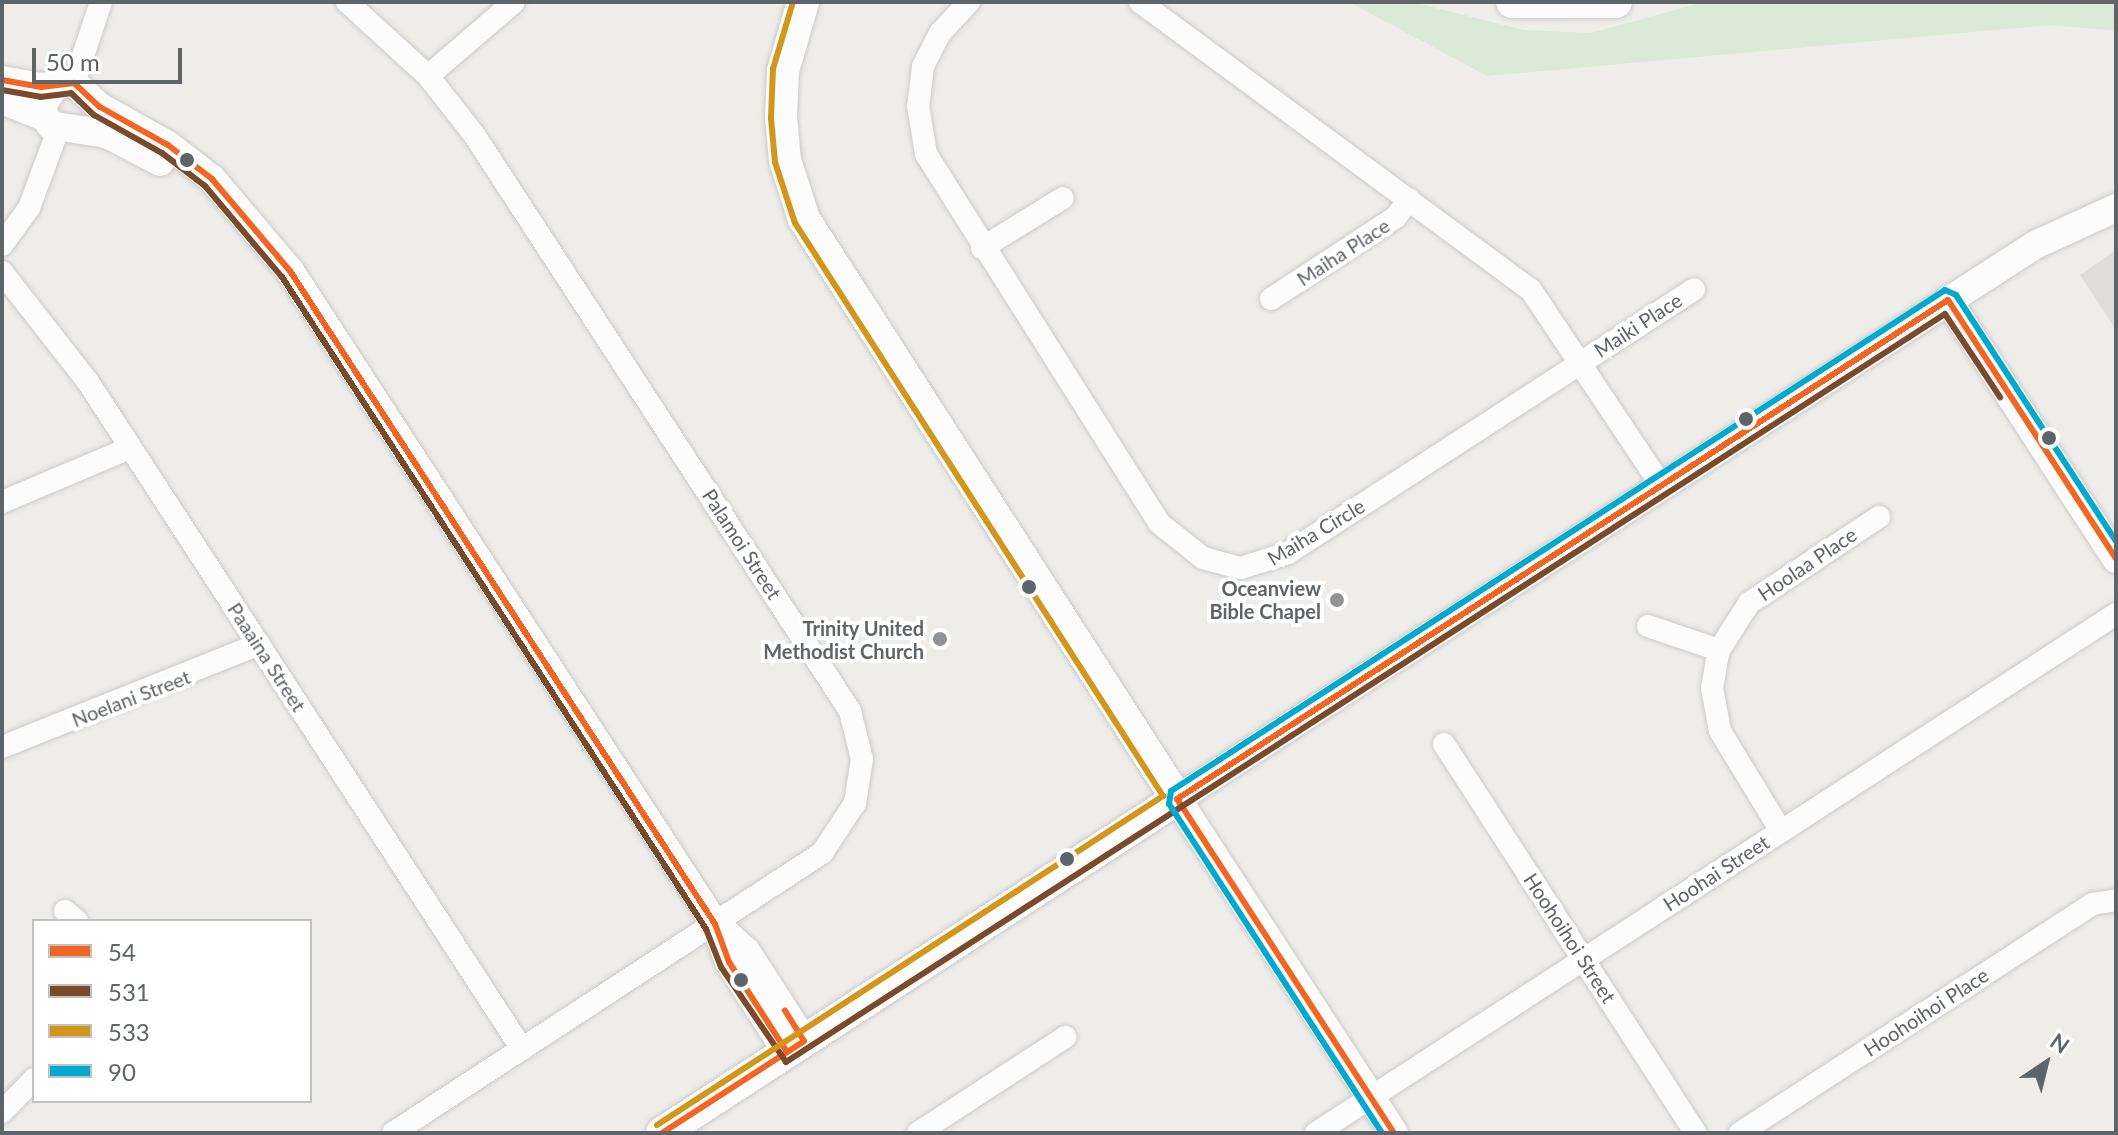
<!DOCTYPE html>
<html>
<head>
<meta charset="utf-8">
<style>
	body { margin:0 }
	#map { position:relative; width:2118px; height:1135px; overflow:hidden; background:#efedea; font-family:Lato,sans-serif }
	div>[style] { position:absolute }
	.industrial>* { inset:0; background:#dfdcda }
	.green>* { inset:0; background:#dbead6 }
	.roads { filter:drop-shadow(0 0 2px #cbcbca) drop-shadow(0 0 2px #cbcbca) }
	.minor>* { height:22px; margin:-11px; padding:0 11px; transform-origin:11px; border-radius:11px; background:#fdfcfc }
	.tertiary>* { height:28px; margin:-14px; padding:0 14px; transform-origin:14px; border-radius:14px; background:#fdfcfc }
	.secondary>* { height:32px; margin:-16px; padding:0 16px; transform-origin:16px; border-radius:16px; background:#fdfcfc }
	.bus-1>* { height:6px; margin:-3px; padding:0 3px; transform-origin:3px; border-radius:3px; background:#f26522 }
	.bus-2>* { height:6px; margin:-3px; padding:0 3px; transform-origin:3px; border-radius:3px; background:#7a4b2a }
	.bus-3>* { height:6px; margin:-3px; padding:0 3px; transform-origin:3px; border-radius:3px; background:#d1961a }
	.bus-4>* { height:6px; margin:-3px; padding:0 3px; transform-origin:3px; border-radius:3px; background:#00a9ce }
	.dots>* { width:22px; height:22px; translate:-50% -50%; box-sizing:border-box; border:4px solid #fff; border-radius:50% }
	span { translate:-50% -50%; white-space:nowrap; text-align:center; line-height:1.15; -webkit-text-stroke:8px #fff; paint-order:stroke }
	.street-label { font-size:20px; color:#5f6468 }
	.poi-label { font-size:20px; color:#5f6468; font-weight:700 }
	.right { translate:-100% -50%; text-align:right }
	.frame { position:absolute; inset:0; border:4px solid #5f6468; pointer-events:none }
	.legend { position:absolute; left:32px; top:919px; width:280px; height:184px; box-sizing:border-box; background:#fff; border:2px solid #bfc1c3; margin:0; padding:10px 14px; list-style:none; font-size:24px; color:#5f6468 }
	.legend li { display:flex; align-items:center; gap:16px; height:40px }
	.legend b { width:40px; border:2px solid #bfc1c3 }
	.north { position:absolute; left:2006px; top:1023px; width:80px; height:80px; -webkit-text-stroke:6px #fff; paint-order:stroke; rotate:35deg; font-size:22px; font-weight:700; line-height:32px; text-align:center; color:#5f6468 }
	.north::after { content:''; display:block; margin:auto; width:28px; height:36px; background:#5f6468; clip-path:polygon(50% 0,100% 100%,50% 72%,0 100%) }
	.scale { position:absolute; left:32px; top:48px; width:150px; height:36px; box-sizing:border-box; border:4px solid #5f6468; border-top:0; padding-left:10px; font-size:24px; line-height:28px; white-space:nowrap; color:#5f6468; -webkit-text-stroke:6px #fff; paint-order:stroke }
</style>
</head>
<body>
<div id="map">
	<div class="industrial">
		<div style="clip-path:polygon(2116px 250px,2116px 330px,2080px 275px)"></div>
	</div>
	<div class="green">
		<div style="clip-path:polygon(1349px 2px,1412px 2px,1524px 30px,1591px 33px,1704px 2px,2116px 2px,2116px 31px,2052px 25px,1487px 76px)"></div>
	</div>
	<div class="roads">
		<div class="minor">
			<div style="left:347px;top:2px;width:110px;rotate:42.4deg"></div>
			<div style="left:428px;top:76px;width:76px;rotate:51.9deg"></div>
			<div style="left:475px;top:136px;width:686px;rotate:56.89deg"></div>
			<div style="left:850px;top:711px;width:49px;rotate:76deg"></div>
			<div style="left:862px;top:759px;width:45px;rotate:99deg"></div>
			<div style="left:855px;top:803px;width:60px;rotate:123.4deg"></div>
			<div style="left:822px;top:853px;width:512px;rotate:146.87deg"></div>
			<div style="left:969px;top:2px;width:42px;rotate:133.1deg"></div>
			<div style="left:940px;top:33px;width:38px;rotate:117deg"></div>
			<div style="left:923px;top:67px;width:39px;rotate:97deg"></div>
			<div style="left:918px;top:106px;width:49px;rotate:80.5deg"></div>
			<div style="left:926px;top:154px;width:436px;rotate:57.7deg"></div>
			<div style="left:1159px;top:523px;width:56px;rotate:38.5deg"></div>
			<div style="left:1203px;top:558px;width:39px;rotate:15deg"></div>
			<div style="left:1241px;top:568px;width:49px;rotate:-17.7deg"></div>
			<div style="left:1288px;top:553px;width:484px;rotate:-33deg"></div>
			<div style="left:1140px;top:2px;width:486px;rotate:36.4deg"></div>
			<div style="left:1531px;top:290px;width:234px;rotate:56.3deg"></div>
			<div style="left:428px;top:76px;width:113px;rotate:-40.7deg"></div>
			<div style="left:74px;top:83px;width:85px;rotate:-71.6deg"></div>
			<div style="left:2px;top:245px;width:46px;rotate:-53.9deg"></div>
			<div style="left:29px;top:208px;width:83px;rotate:-69.6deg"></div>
			<div style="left:982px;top:248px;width:95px;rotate:-31.7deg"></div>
			<div style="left:2px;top:272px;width:140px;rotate:52deg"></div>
			<div style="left:88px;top:382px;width:796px;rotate:56.95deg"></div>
			<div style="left:1271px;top:299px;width:149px;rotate:-33.3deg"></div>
			<div style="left:1396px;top:217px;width:22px;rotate:-54deg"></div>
			<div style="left:2px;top:502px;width:139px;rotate:-22.9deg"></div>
			<div style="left:1648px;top:626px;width:75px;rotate:18.7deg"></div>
			<div style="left:1444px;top:744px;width:463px;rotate:57.1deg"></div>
			<div style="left:2px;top:747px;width:277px;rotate:-21.8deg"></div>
			<div style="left:1781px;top:831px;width:117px;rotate:-121.4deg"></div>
			<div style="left:1720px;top:731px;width:44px;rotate:-100.5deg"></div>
			<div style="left:1712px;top:688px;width:39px;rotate:-80deg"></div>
			<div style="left:1719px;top:650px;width:56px;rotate:-57.4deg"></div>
			<div style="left:1749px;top:603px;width:156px;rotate:-33.5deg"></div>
			<div style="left:65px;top:911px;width:16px;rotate:40deg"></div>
			<div style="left:2px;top:1112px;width:46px;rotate:-45.9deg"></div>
			<div style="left:918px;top:1133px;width:176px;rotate:-33.1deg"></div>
			<div style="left:1316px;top:1133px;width:954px;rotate:-32.97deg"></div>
			<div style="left:1740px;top:1133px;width:420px;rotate:-33deg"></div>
			<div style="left:2092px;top:904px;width:24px;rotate:-9deg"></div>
		</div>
		<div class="tertiary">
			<div style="left:2px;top:80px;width:40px;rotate:10deg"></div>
			<div style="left:41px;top:87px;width:33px;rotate:-7deg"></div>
			<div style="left:74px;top:83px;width:35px;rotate:43deg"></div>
			<div style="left:100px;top:107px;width:78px;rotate:29.2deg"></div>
			<div style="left:168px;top:145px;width:56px;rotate:37.7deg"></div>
			<div style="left:212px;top:179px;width:121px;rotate:49.7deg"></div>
			<div style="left:290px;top:271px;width:779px;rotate:56.94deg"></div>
			<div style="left:715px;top:924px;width:40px;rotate:69.8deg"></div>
			<div style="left:729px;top:962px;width:107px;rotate:57.2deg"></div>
			<div style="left:55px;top:85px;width:27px;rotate:121deg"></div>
			<div style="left:41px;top:108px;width:19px;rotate:62deg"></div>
			<div style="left:50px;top:125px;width:58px;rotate:9deg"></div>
			<div style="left:107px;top:134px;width:60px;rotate:27.8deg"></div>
			<div style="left:2px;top:100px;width:45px;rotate:22deg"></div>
			<div style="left:1948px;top:300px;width:309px;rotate:57deg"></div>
			<div style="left:719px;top:927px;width:36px;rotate:42deg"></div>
			<div style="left:746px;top:951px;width:107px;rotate:57.2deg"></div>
			<div style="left:1394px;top:1133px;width:398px;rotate:-123deg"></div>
			<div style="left:1177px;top:799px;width:1021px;rotate:-32.85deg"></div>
			<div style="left:2035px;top:245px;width:89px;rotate:-24.6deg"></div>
		</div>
		<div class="secondary">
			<div style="left:1512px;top:2px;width:104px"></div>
			<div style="left:662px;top:1133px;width:614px;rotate:-32.97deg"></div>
			<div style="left:1177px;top:799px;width:690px;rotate:-122.75deg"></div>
			<div style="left:804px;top:219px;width:62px;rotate:-107.9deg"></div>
			<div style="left:785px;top:160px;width:42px;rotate:-95.4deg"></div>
			<div style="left:781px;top:118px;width:47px;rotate:-87.6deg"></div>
			<div style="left:783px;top:71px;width:72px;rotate:-73.8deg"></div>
		</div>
	</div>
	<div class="bus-1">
		<div style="left:2px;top:80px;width:40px;rotate:10deg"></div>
		<div style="left:41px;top:87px;width:33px;rotate:-7deg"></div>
		<div style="left:74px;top:83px;width:35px;rotate:43deg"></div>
		<div style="left:100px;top:107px;width:78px;rotate:29.2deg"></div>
		<div style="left:168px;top:145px;width:56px;rotate:37.7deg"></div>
		<div style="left:212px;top:179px;width:121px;rotate:49.7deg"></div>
		<div style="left:290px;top:271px;width:779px;rotate:56.94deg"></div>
		<div style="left:715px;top:924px;width:40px;rotate:69.8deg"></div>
		<div style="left:729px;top:962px;width:107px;rotate:57.2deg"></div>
		<div style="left:662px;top:1133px;width:169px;rotate:-32.9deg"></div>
		<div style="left:804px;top:1041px;width:36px;rotate:-122deg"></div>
		<div style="left:1394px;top:1133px;width:398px;rotate:-123deg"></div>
		<div style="left:1177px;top:799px;width:918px;rotate:-32.91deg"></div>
		<div style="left:1948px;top:300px;width:309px;rotate:57deg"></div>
	</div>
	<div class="bus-2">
		<div style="left:2px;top:90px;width:39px;rotate:10deg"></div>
		<div style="left:40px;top:97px;width:31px;rotate:-7deg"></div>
		<div style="left:71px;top:93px;width:32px;rotate:44deg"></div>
		<div style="left:94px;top:115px;width:78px;rotate:29.2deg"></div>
		<div style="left:162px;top:153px;width:54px;rotate:37.5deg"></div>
		<div style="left:205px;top:186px;width:119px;rotate:49.8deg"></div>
		<div style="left:282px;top:277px;width:778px;rotate:56.96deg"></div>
		<div style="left:706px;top:929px;width:41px;rotate:68.5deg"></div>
		<div style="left:721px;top:967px;width:115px;rotate:55.6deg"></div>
		<div style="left:786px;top:1062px;width:1379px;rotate:-32.84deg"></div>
		<div style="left:1945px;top:314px;width:100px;rotate:56.5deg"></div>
	</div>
	<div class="bus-3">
		<div style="left:657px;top:1125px;width:604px;rotate:-33.03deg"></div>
		<div style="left:1163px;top:796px;width:681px;rotate:-122.71deg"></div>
		<div style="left:795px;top:223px;width:64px;rotate:-108.2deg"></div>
		<div style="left:775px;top:162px;width:44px;rotate:-95.2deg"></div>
		<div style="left:771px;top:118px;width:49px;rotate:-87.7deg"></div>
		<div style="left:773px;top:69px;width:70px;rotate:-73.4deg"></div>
	</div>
	<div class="bus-4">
		<div style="left:1382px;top:1133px;width:392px;rotate:-122.9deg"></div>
		<div style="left:1169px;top:804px;width:13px;rotate:-81deg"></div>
		<div style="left:1171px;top:791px;width:922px;rotate:-32.91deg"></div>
		<div style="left:1945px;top:290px;width:12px;rotate:24deg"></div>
		<div style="left:1956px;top:295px;width:293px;rotate:57deg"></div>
	</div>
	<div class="dots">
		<div style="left:187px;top:160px;background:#5f6468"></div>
		<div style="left:1746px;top:419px;background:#5f6468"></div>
		<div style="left:2049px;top:438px;background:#5f6468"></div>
		<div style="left:1029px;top:587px;background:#5f6468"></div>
		<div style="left:1337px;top:600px;background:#919496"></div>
		<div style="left:940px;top:639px;background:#919496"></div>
		<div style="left:1067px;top:859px;background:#5f6468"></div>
		<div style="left:741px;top:980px;background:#5f6468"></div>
	</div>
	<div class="street-label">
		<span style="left:1343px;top:252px;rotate:-33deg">Maiha Place</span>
		<span style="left:1638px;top:325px;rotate:-33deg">Maiki Place</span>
		<span style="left:1316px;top:532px;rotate:-31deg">Maiha Circle</span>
		<span style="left:742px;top:544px;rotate:57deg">Palamoi Street</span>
		<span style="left:1807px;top:564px;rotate:-34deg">Hoolaa Place</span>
		<span style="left:267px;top:657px;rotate:57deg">Paaaina Street</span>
		<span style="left:131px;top:698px;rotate:-21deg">Noelani Street</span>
		<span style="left:1716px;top:873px;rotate:-33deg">Hoohai Street</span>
		<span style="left:1570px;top:938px;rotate:57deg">Hoohoihoi Street</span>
		<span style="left:1926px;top:1012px;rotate:-33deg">Hoohoihoi Place</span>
	</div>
	<div class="poi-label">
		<span class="right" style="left:1321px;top:600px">Oceanview<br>Bible Chapel</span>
		<span class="right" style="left:924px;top:640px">Trinity United<br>Methodist Church</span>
	</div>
	<div class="frame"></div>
	<ul class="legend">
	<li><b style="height:10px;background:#f26522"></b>54</li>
	<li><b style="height:10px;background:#7a4b2a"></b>531</li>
	<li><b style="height:10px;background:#d1961a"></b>533</li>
	<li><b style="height:10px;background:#00a9ce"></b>90</li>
	</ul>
	<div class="north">N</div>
	<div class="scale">50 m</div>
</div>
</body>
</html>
